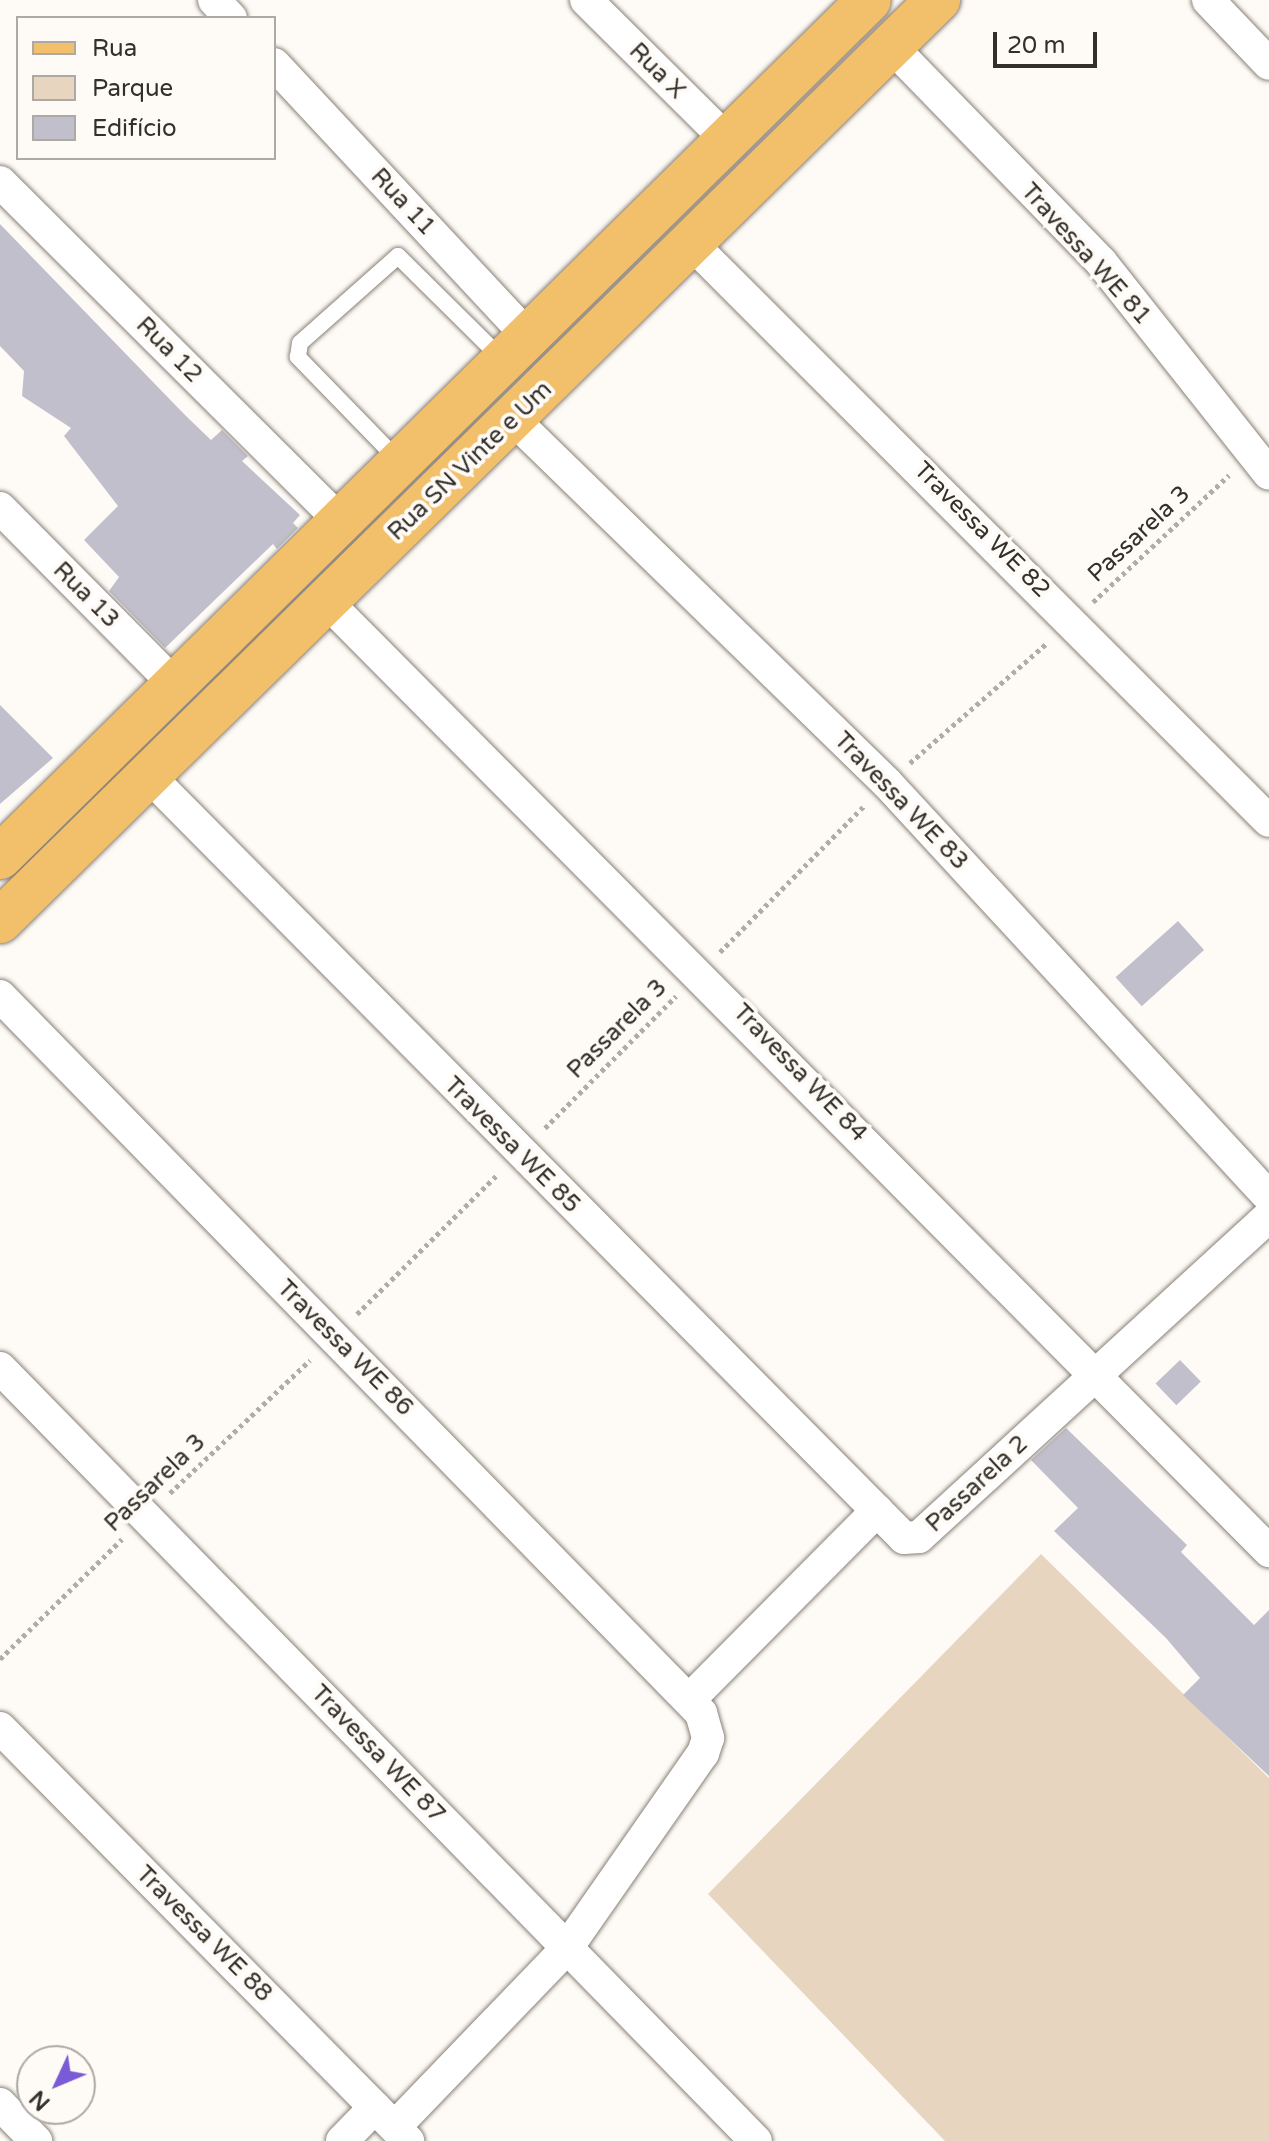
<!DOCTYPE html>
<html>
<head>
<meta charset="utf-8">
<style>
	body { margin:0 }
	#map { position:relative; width:1269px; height:2141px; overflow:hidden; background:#fefbf7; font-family:"Varela Round",sans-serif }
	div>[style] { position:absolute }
	.green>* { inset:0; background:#e8d5c0 }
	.building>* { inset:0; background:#c1bfcb; transform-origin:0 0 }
	.path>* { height:5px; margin-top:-2.5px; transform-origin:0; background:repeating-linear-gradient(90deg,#b0ada9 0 4px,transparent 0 8px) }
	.roads { filter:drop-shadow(0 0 2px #898077) drop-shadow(0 0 2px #898077) }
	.service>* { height:16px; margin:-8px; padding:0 8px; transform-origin:8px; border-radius:8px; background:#fff }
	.minor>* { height:32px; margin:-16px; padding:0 16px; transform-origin:16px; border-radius:16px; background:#fff }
	.primary>* { height:44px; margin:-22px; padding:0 22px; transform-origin:22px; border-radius:22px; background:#f2bf6a }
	span { translate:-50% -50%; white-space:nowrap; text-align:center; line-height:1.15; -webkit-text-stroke:8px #fefbf7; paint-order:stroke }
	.street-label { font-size:24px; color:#332f2b }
	.legend { position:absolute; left:16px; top:16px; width:260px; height:144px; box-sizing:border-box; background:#fefbf7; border:2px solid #ada9a5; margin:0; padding:10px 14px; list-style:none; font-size:24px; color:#332f2b }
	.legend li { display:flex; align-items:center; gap:16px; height:40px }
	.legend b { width:40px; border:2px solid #ada9a5 }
	.north { position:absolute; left:16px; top:2045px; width:80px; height:80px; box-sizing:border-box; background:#fefbf7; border:2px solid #ada9a5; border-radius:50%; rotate:226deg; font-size:22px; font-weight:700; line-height:32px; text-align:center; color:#332f2b }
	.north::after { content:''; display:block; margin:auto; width:28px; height:36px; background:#7a5bd5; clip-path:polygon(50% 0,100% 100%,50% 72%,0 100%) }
	.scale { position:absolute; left:993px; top:32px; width:104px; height:36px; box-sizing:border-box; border:4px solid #332f2b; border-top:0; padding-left:10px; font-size:24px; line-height:28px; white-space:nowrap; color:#332f2b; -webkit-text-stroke:6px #fefbf7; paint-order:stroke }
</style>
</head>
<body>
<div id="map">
	<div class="green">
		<div style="clip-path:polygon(1041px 1554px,1269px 1778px,1269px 2141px,945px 2141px,708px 1894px)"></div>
	</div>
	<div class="building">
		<div style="clip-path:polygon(0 224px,185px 415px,211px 440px,222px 430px,248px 456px,242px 461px,300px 515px,293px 523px,298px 528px,277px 549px,273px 544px,165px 648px,109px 591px,119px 577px,84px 540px,118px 506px,64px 436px,71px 428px,22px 396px,24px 371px,0 346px)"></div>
		<div style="clip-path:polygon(0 705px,53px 758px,0 804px)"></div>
		<div style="left:1178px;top:921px;width:39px;height:84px;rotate:48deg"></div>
		<div style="left:1180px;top:1360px;width:30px;height:34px;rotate:46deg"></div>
		<div style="clip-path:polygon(1066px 1428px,1187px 1545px,1181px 1552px,1254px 1625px,1269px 1610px,1269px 1776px,1183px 1695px,1200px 1678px,1166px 1638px,1054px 1531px,1078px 1508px,1031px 1460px)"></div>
	</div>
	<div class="path">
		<div style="left:1093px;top:602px;width:186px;rotate:-43deg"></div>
		<div style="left:910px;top:763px;width:182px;rotate:-41.2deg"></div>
		<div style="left:720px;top:952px;width:206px;rotate:-45.4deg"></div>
		<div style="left:545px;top:1128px;width:186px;rotate:-45.2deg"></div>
		<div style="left:357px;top:1314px;width:199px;rotate:-44.8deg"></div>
		<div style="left:170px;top:1493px;width:193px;rotate:-43.5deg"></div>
		<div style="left:0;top:1659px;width:171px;rotate:-44.5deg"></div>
	</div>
	<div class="roads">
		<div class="service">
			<div style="left:398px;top:460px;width:144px;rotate:-134.2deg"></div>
			<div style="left:298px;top:357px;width:14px;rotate:-82deg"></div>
			<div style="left:300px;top:343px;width:131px;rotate:-41.6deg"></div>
			<div style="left:398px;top:256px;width:146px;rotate:44.7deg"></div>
		</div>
		<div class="minor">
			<div style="left:214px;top:0;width:25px;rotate:47deg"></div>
			<div style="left:586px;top:0;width:200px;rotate:44.8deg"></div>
			<div style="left:1208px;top:0;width:88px;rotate:46.4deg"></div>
			<div style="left:890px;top:45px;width:303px;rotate:45.8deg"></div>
			<div style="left:1101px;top:262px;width:270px;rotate:51.6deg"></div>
			<div style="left:274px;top:64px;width:377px;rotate:47deg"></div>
			<div style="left:0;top:182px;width:477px;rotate:44.9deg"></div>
			<div style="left:691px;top:243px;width:817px;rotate:45deg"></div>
			<div style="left:515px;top:421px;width:519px;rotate:44.22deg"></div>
			<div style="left:887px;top:783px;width:563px;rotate:47.3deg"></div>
			<div style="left:0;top:508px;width:246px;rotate:45.3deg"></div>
			<div style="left:326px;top:601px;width:1339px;rotate:45.21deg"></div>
			<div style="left:150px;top:777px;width:1071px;rotate:45.26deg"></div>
			<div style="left:904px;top:1538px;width:15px;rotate:-4deg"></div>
			<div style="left:919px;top:1537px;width:475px;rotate:-42.5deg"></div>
			<div style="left:0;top:996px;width:1003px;rotate:45.65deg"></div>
			<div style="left:701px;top:1713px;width:26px;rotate:74deg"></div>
			<div style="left:708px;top:1738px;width:16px;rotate:108deg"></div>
			<div style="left:703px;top:1753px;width:238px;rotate:124.9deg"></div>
			<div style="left:567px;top:1948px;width:248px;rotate:133.9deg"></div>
			<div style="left:0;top:1368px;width:1081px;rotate:45.64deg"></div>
			<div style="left:691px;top:1698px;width:264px;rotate:-45.2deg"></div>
			<div style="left:0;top:1728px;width:581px;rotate:45.35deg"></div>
			<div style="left:0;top:2104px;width:52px;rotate:45.8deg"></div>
			<div style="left:342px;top:2141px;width:47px;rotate:-45.9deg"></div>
		</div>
		<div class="primary">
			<div style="left:0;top:857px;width:1220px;rotate:-44.6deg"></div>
			<div style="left:0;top:921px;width:1315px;rotate:-44.48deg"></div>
		</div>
	</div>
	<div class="street-label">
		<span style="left:657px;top:71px;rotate:45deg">Rua X</span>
		<span style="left:403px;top:202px;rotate:47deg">Rua 11</span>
		<span style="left:1086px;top:254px;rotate:48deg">Travessa WE 81</span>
		<span style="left:169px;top:350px;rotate:45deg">Rua 12</span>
		<span style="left:470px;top:461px;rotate:-44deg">Rua SN Vinte e Um</span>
		<span style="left:982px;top:530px;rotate:45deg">Travessa WE 82</span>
		<span style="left:1139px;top:534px;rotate:-43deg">Passarela 3</span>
		<span style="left:86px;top:595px;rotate:45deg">Rua 13</span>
		<span style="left:901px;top:801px;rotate:46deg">Travessa WE 83</span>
		<span style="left:617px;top:1029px;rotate:-45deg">Passarela 3</span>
		<span style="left:800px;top:1073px;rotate:46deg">Travessa WE 84</span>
		<span style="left:512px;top:1145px;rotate:45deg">Travessa WE 85</span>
		<span style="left:345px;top:1348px;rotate:45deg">Travessa WE 86</span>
		<span style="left:155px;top:1483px;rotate:-44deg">Passarela 3</span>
		<span style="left:977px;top:1484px;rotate:-43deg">Passarela 2</span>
		<span style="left:378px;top:1754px;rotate:46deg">Travessa WE 87</span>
		<span style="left:204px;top:1934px;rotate:45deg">Travessa WE 88</span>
	</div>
	<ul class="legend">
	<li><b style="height:10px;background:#f2bf6a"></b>Rua</li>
	<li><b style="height:22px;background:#e8d5c0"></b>Parque</li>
	<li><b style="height:22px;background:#c1bfcb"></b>Edifício</li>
	</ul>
	<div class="north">N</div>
	<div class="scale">20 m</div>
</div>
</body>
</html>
